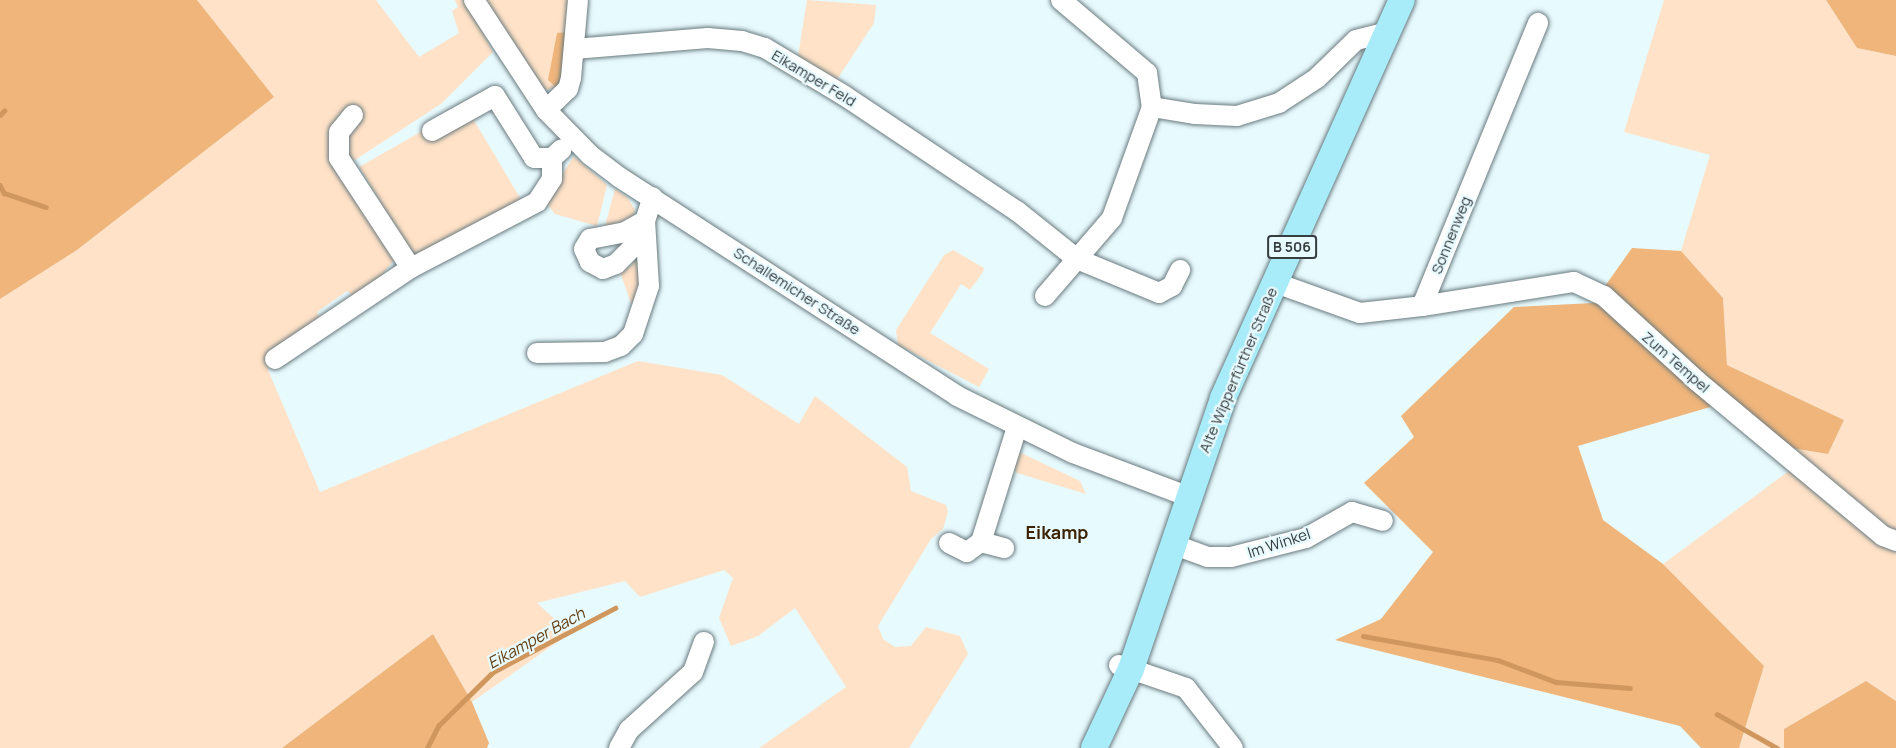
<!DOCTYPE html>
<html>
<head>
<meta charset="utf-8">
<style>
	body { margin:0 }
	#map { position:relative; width:1896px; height:748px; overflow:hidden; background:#e7fafe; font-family:Manrope,sans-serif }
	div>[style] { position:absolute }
	.green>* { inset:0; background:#ffe2c7 }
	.forest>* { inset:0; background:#efb57b }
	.stream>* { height:4.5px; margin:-2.25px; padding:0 2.25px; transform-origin:2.25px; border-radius:2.25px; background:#cf975e }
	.roads { filter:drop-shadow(0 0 2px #6a7a7e) drop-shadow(0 0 2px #6a7a7e) }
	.minor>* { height:20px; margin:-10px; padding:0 10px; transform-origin:10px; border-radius:10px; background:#fff }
	.major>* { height:26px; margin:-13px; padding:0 13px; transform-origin:13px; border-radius:13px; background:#a8ebf9 }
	span { translate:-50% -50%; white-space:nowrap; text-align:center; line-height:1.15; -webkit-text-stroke:4.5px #e7fafe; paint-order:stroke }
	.shield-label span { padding:2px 4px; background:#e7fafe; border:2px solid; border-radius:4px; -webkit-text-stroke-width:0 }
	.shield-label { font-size:14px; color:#363d3f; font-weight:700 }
	.street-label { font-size:15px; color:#363d3f }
	.water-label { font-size:16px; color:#633d11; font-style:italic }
	.quarter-label { font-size:18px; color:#3d2202; font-weight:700 }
</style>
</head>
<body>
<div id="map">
	<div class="green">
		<div style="clip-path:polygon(197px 0,376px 0,419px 57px,459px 33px,452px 11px,458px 7px,455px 0,466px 0,493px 52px,441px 104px,344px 167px,395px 259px,377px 281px,353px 296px,347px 291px,317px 312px,321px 321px,272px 357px,268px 370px,320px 492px,638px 361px,722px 375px,799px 424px,815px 396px,907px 467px,911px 491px,946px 505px,948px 512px,943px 529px,931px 539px,878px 626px,883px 639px,895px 647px,911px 646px,926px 627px,960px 636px,968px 654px,909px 748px,759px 748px,846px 687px,795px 608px,758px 636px,731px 646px,719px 618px,733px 578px,724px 570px,640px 597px,625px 581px,537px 603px,570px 633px,472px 702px,433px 634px,282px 748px,0 748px,0 299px,77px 250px,274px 97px)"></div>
		<div style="clip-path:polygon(482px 0,575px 0,557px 88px,544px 90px)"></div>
		<div style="clip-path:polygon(807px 0,876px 5px,874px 23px,836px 81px,798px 56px)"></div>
		<div style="clip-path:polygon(1664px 0,1826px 0,1857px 48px,1896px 56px,1896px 538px,1785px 447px,1828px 454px,1844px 420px,1727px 365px,1723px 298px,1681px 251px,1710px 155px,1624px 132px)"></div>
		<div style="clip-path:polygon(472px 117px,523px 203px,416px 259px,359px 167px,426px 129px)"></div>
		<div style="clip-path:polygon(574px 156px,607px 185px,597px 226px,555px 214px,545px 201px)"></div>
		<div style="clip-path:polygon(615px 189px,627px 197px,635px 210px,633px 218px,618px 226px,605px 226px)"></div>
		<div style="clip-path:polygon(644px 242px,646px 247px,636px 317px,620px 272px,631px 266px)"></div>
		<div style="clip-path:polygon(953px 250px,984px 268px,983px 272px,970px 290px,961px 284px,930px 333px,989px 369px,979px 387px,898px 345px,896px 330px,944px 255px)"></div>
		<div style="clip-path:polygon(1017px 451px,1080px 481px,1086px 494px,1017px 473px,1011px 466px)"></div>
		<div style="clip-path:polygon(1797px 465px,1896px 543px,1896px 701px,1866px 681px,1784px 729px,1784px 748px,1739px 748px,1764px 666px,1663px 564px)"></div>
	</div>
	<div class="forest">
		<div style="clip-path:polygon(0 0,197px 0,274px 97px,77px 250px,0 299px)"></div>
		<div style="clip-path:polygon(1826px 0,1896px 0,1896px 56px,1857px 48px)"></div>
		<div style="clip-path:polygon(570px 32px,560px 86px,557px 88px,548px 80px,557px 33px)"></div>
		<div style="clip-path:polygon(1632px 248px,1681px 251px,1723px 298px,1727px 365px,1844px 420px,1828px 454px,1785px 447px,1727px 402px,1578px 446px,1603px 520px,1663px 564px,1764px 666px,1739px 748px,1701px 748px,1680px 726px,1335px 640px,1381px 619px,1433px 552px,1364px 483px,1414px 437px,1401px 416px,1514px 307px,1593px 303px)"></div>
		<div style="clip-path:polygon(433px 634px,472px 702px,489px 743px,487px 748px,282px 748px)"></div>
		<div style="clip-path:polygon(1866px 681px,1896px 701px,1896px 748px,1784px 748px,1784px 729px)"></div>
	</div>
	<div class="stream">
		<div style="left:0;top:115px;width:6px;rotate:-45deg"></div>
		<div style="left:0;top:185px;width:9px;rotate:63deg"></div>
		<div style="left:4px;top:193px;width:44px;rotate:18.4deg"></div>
		<div style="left:1363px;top:636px;width:137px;rotate:10.1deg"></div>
		<div style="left:1498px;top:660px;width:62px;rotate:20.8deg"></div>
		<div style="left:1556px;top:682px;width:74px;rotate:4.6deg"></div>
		<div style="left:1717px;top:714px;width:69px;rotate:29.5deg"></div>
		<div style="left:427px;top:748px;width:25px;rotate:-63deg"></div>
		<div style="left:438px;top:726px;width:77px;rotate:-44.5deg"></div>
		<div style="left:493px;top:672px;width:138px;rotate:-27.7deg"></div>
	</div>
	<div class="roads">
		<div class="minor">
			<div style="left:474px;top:0;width:131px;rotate:56.8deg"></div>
			<div style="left:546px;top:110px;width:63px;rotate:45.6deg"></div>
			<div style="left:590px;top:155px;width:36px;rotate:37deg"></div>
			<div style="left:619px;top:177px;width:403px;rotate:32.9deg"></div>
			<div style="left:957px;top:396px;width:129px;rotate:26.2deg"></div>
			<div style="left:1073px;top:453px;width:122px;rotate:20.7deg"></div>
			<div style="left:1061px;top:0;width:113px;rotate:40.3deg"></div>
			<div style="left:1147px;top:73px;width:34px;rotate:82deg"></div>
			<div style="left:1152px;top:107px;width:44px;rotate:9.2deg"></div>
			<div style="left:1195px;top:114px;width:42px;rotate:2.7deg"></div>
			<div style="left:1237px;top:116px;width:44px;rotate:-17.2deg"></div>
			<div style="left:1279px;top:103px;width:45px;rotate:-33.3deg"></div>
			<div style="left:1317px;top:78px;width:54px;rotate:-44.3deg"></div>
			<div style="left:1356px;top:40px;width:33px;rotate:-14deg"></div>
			<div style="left:574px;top:49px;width:134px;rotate:-4.7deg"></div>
			<div style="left:708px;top:38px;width:34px;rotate:5deg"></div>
			<div style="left:742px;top:41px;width:24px;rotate:17deg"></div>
			<div style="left:765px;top:48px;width:93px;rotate:31deg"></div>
			<div style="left:845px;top:96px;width:207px;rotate:33.8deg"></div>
			<div style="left:1017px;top:211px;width:77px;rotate:38.7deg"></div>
			<div style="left:1077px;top:259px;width:89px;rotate:22.5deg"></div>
			<div style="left:1159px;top:293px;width:15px;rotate:-28deg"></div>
			<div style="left:1172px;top:286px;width:18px;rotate:-63deg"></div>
			<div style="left:546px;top:110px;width:30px;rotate:-44deg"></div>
			<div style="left:568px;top:89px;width:11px;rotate:-75deg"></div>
			<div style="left:571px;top:78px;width:78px;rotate:-84.9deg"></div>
			<div style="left:353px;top:115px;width:22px;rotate:129deg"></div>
			<div style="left:339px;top:132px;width:26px;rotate:90deg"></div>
			<div style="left:339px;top:158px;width:131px;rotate:56.8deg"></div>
			<div style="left:432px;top:131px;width:72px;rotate:-29.1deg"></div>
			<div style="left:495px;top:96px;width:73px;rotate:57.8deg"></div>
			<div style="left:534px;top:158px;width:18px"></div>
			<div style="left:552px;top:158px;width:13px;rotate:-42deg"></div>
			<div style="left:645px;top:221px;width:23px;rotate:110deg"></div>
			<div style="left:637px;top:243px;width:30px;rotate:135deg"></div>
			<div style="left:616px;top:264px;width:14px;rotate:159deg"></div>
			<div style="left:603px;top:269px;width:15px;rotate:-152deg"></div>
			<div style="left:590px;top:262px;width:14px;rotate:-115deg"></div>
			<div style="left:584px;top:249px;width:12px;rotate:-59deg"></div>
			<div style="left:590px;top:239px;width:36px;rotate:-11deg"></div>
			<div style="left:625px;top:232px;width:23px;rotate:-29deg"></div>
			<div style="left:1276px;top:283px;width:89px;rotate:19.7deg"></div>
			<div style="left:1360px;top:313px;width:62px;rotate:-6.4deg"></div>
			<div style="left:1422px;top:306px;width:306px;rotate:-67.7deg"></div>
			<div style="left:1045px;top:296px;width:103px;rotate:-49.3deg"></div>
			<div style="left:1112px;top:218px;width:118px;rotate:-70.2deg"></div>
			<div style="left:1422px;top:306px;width:154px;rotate:-9deg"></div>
			<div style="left:1574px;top:282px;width:33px;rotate:25deg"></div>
			<div style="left:1604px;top:296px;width:126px;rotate:42.4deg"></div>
			<div style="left:1697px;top:381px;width:242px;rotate:39.8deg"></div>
			<div style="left:1883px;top:536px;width:14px;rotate:21deg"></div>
			<div style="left:537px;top:353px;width:68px;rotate:-0.8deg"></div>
			<div style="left:605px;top:352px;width:17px;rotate:-21deg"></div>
			<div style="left:621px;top:346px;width:17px;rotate:-45deg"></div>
			<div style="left:633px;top:334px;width:51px;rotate:-71.6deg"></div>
			<div style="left:649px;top:286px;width:65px;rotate:-93.5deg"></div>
			<div style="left:645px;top:221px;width:25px;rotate:-72deg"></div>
			<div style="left:275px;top:359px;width:164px;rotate:-33.8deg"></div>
			<div style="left:411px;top:268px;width:142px;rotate:-27.6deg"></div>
			<div style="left:537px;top:202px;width:27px;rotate:-57deg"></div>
			<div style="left:552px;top:179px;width:21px;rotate:-90deg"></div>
			<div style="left:981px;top:542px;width:24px;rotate:15deg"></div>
			<div style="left:949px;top:543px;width:20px;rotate:27deg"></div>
			<div style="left:967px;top:552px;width:17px;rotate:-36deg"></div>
			<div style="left:981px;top:542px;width:121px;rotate:-72.6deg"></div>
			<div style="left:1172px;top:544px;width:37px;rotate:20deg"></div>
			<div style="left:1207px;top:557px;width:24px"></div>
			<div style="left:1231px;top:557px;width:77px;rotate:-14.2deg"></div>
			<div style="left:1306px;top:538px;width:53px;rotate:-29.5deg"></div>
			<div style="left:1352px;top:512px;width:32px;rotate:16deg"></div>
			<div style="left:1119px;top:665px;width:71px;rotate:18.9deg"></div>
			<div style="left:1186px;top:688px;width:76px;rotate:51.9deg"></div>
			<div style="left:619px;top:748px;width:21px;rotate:-61deg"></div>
			<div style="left:629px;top:730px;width:86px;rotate:-42.2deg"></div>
			<div style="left:693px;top:672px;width:32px;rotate:-70deg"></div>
		</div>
		<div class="major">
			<div style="left:1094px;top:748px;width:87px;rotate:-64.9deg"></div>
			<div style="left:1131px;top:669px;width:286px;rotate:-71.2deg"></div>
			<div style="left:1223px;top:398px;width:436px;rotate:-65.8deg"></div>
		</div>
	</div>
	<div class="shield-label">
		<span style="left:1292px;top:247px">B 506</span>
	</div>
	<div class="street-label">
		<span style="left:814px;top:78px;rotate:31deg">Eikamper Feld</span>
		<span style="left:1451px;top:235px;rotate:-68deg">Sonnenweg</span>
		<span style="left:797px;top:291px;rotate:33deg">Schallemicher Straße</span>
		<span style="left:1676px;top:362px;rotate:41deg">Zum Tempel</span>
		<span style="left:1238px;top:370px;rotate:-67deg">Alte Wipperfürther Straße</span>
		<span style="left:1279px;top:543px;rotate:-18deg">Im Winkel</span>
	</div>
	<div class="water-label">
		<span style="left:536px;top:638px;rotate:-29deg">Eikamper Bach</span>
	</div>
	<div class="quarter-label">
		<span style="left:1057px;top:532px">Eikamp</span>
	</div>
</div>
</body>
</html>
